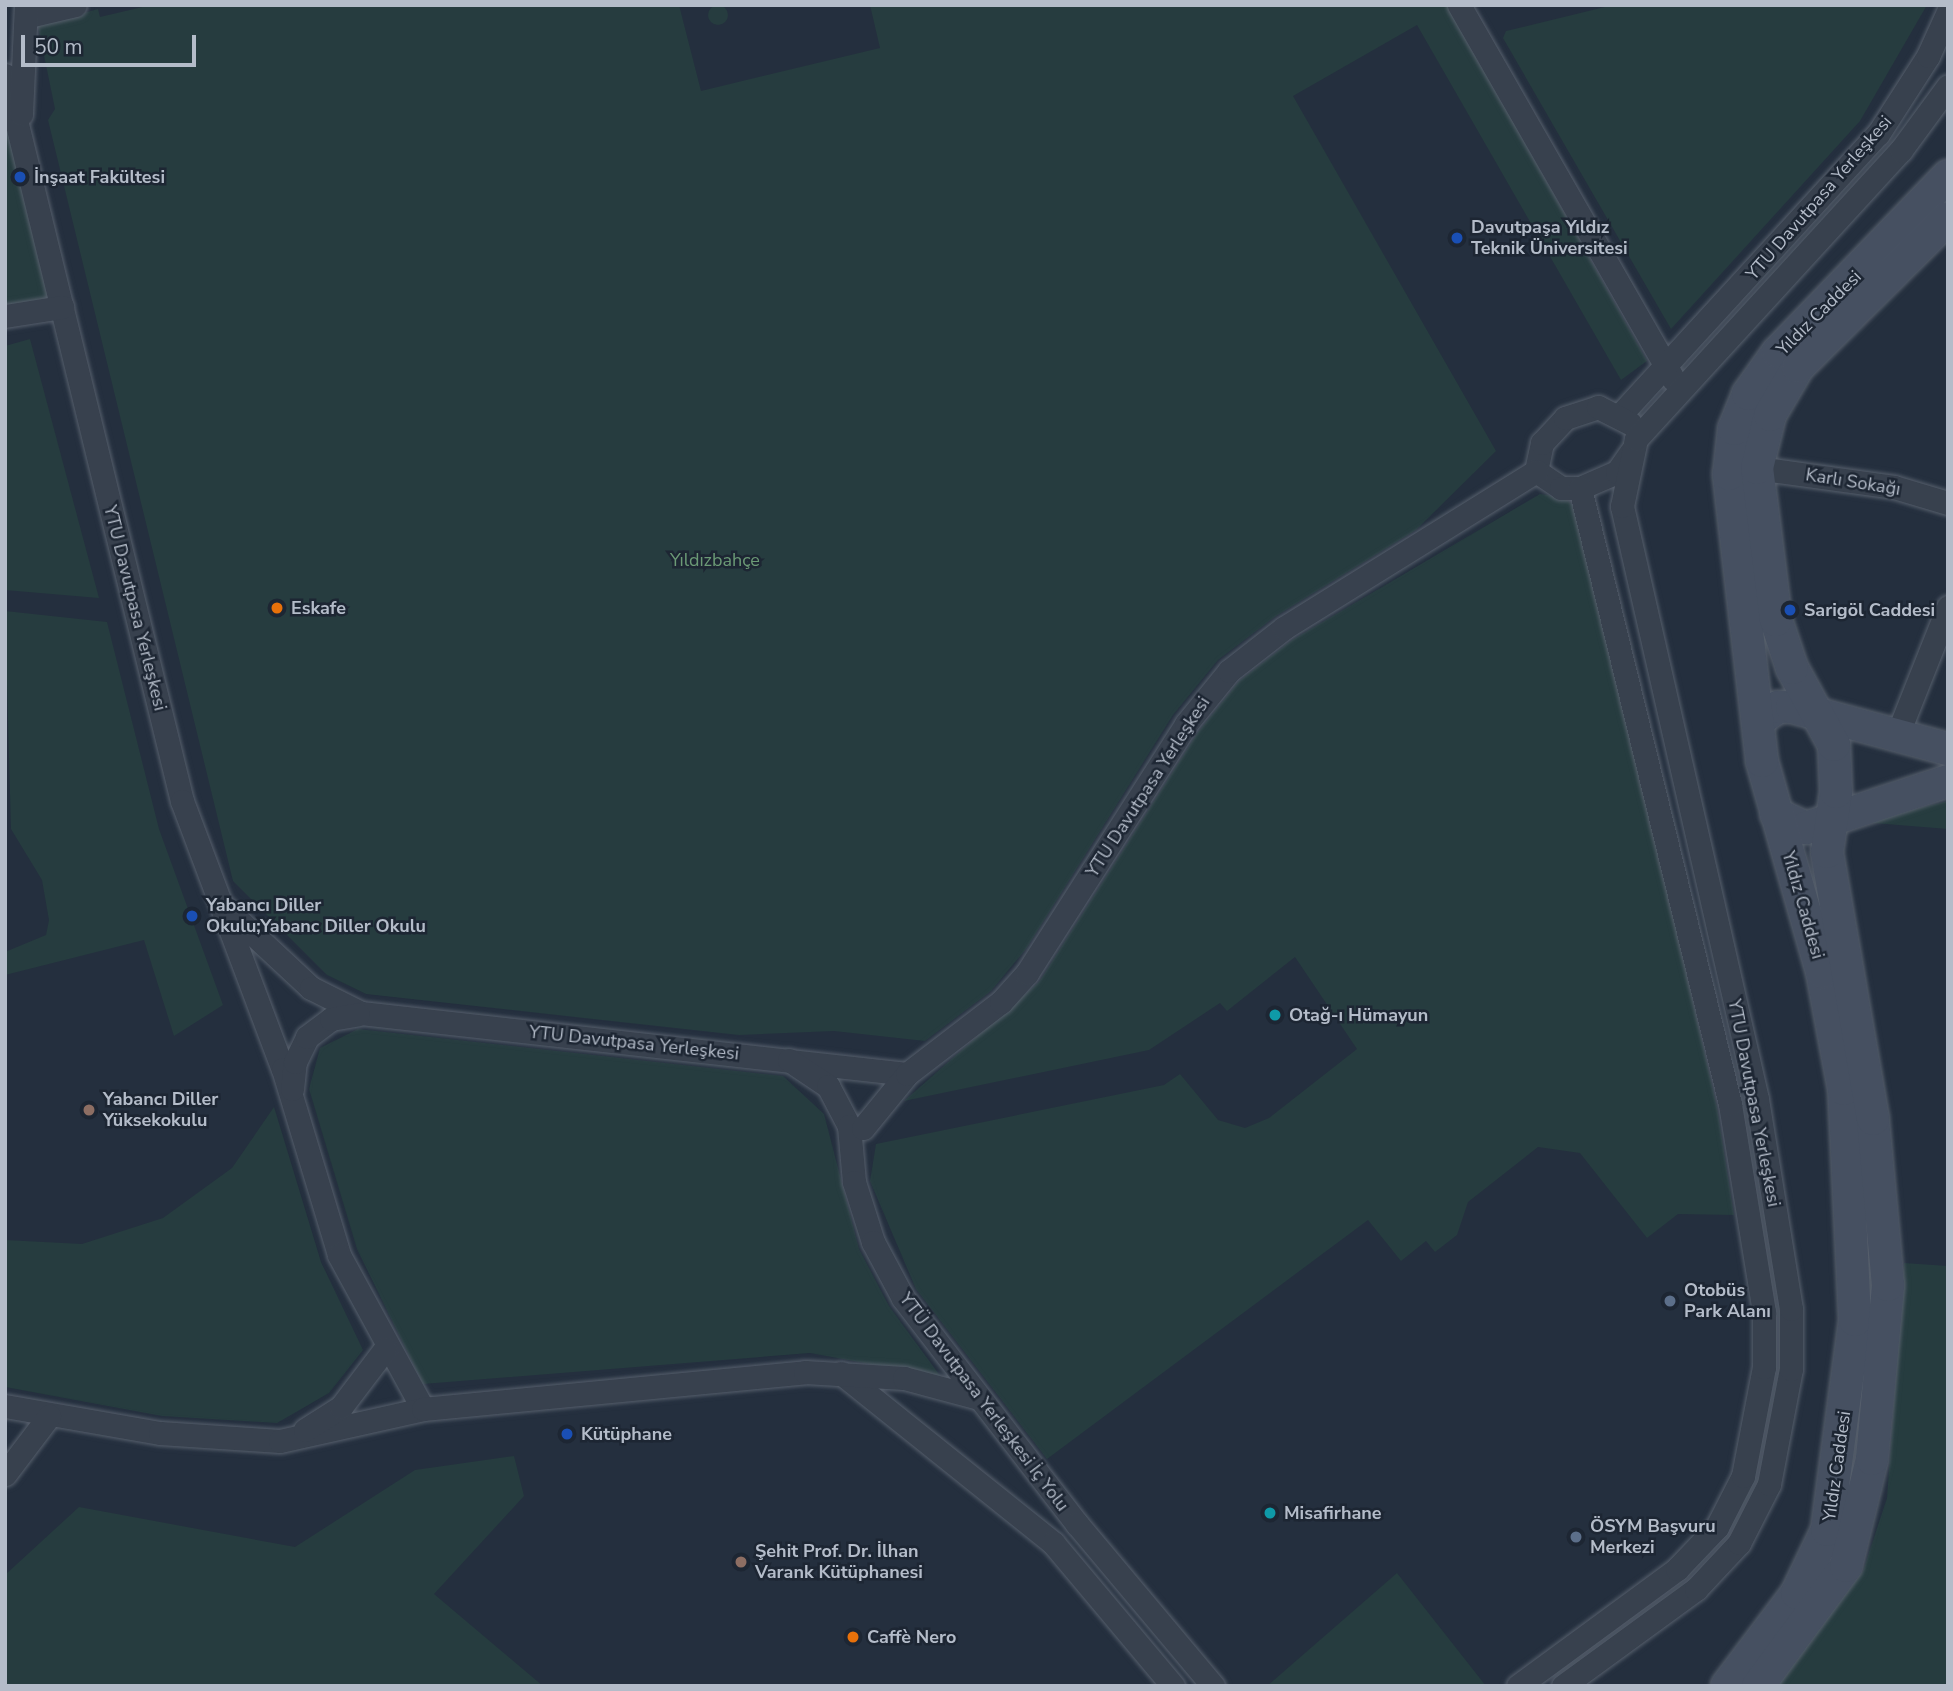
<!DOCTYPE html>
<html>
<head>
<meta charset="utf-8">
<style>
	body { margin:0 }
	#map { position:relative; width:1953px; height:1691px; overflow:hidden; background:#242f3e; font-family:"Nunito Sans",sans-serif }
	div>[style] { position:absolute }
	.green>* { inset:0; background:#263c3f }
	.round { border-radius:50% }
	.roads { filter:drop-shadow(0 0 2px #565f6c) drop-shadow(0 0 2px #565f6c) }
	.minor>* { height:23px; margin:-11.5px; padding:0 11.5px; transform-origin:11.5px; border-radius:11.5px; background:#38414e }
	.secondary>* { height:32px; margin:-16px; padding:0 16px; transform-origin:16px; border-radius:16px; background:#465061 }
	.dots>* { width:19px; height:19px; translate:-50% -50%; box-sizing:border-box; border:4px solid #1d2633; border-radius:50% }
	span { translate:-50% -50%; white-space:nowrap; text-align:center; line-height:1.15; -webkit-text-stroke:5px #1d2633; paint-order:stroke }
	.poi-label { font-size:18px; color:#b4bcc9; font-weight:700 }
	.left { translate:0 -50%; text-align:left }
	.street-label { font-size:18px; color:#b4bcc9 }
	.park-label { font-size:18px; color:#6b9a76 }
	.frame { position:absolute; inset:0; border:7px solid #b4bcc9; pointer-events:none }
	.scale { position:absolute; left:21px; top:35px; width:175px; height:32px; box-sizing:border-box; border:4px solid #b4bcc9; border-top:0; padding-left:9px; font-size:21px; line-height:24px; white-space:nowrap; color:#b4bcc9; -webkit-text-stroke:5px #1d2633; paint-order:stroke }
</style>
</head>
<body>
<div id="map">
	<div class="green">
		<div class="round" style="left:708px;top:5px;width:20px;height:20px"></div>
		<div style="clip-path:polygon(151px 5px,679px 5px,701px 91px,880px 48px,870px 5px,1448px 5px,1647px 361px,1621px 380px,1417px 25px,1293px 96px,1496px 451px,1416px 530px,1276px 616px,1218px 660px,1173px 715px,1026px 949px,991px 991px,925px 1041px,834px 1031px,739px 1035px,366px 994px,327px 975px,233px 881px,48px 120px,55px 109px,38px 26px,98px 9px,100px 17px)"></div>
		<div style="clip-path:polygon(1613px 5px,1927px 5px,1860px 121px,1671px 329px,1503px 38px,1506px 31px)"></div>
		<div style="clip-path:polygon(5px 113px,53px 300px,5px 307px)"></div>
		<div style="clip-path:polygon(30px 339px,99px 598px,5px 590px,5px 346px)"></div>
		<div style="clip-path:polygon(1540px 494px,1564px 497px,1582px 514px,1717px 1107px,1734px 1215px,1678px 1214px,1647px 1238px,1580px 1153px,1538px 1147px,1468px 1202px,1457px 1235px,1435px 1252px,1426px 1241px,1401px 1261px,1368px 1220px,1047px 1459px,916px 1289px,870px 1181px,876px 1144px,1164px 1085px,1180px 1074px,1218px 1120px,1245px 1128px,1269px 1118px,1357px 1049px,1295px 957px,1227px 1011px,1220px 1003px,1149px 1050px,904px 1101px,1039px 982px,1198px 732px,1239px 681px,1292px 640px)"></div>
		<div style="clip-path:polygon(5px 611px,107px 622px,159px 829px,223px 1005px,174px 1036px,144px 940px,5px 975px,5px 952px,46px 935px,49px 920px,42px 880px,11px 829px)"></div>
		<div style="clip-path:polygon(1948px 801px,1948px 829px,1861px 822px)"></div>
		<div style="clip-path:polygon(358px 1029px,783px 1076px,824px 1114px,859px 1249px,889px 1306px,941px 1377px,810px 1353px,423px 1384px,357px 1249px,309px 1089px,320px 1048px)"></div>
		<div style="clip-path:polygon(274px 1107px,321px 1262px,363px 1350px,329px 1393px,277px 1423px,162px 1416px,5px 1387px,5px 1240px,82px 1244px,163px 1218px,232px 1168px)"></div>
		<div style="clip-path:polygon(1904px 1263px,1948px 1266px,1948px 1686px,1776px 1686px,1863px 1571px,1887px 1498px)"></div>
		<div style="clip-path:polygon(514px 1456px,524px 1496px,434px 1594px,543px 1686px,5px 1686px,5px 1575px,79px 1507px,295px 1547px,415px 1470px)"></div>
		<div style="clip-path:polygon(1397px 1573px,1486px 1686px,1267px 1686px)"></div>
	</div>
	<div class="roads">
		<div class="minor">
			<div style="left:1459px;top:5px;width:431px;rotate:60.2deg"></div>
			<div style="left:29px;top:16px;width:47px;rotate:-13.4deg"></div>
			<div style="left:5px;top:75px;width:747px;rotate:76.3deg"></div>
			<div style="left:182px;top:801px;width:286px;rotate:69.4deg"></div>
			<div style="left:283px;top:1069px;width:194px;rotate:73.2deg"></div>
			<div style="left:339px;top:1255px;width:175px;rotate:61.4deg"></div>
			<div style="left:21px;top:114px;width:109px;rotate:-87.4deg"></div>
			<div style="left:5px;top:316px;width:58px;rotate:-9deg"></div>
			<div style="left:1621px;top:414px;width:380px;rotate:-47.5deg"></div>
			<div style="left:1878px;top:134px;width:93px;rotate:-57.3deg"></div>
			<div style="left:1928px;top:56px;width:48px;rotate:-65.6deg"></div>
			<div style="left:1757px;top:468px;width:138px;rotate:7.9deg"></div>
			<div style="left:1894px;top:487px;width:56px;rotate:16.5deg"></div>
			<div style="left:1536px;top:471px;width:29px;rotate:-78deg"></div>
			<div style="left:1542px;top:443px;width:34px;rotate:-47deg"></div>
			<div style="left:1565px;top:418px;width:35px;rotate:-18deg"></div>
			<div style="left:1598px;top:407px;width:36px;rotate:27deg"></div>
			<div style="left:1536px;top:471px;width:30px;rotate:34deg"></div>
			<div style="left:1561px;top:488px;width:19px"></div>
			<div style="left:1580px;top:488px;width:40px;rotate:-23.4deg"></div>
			<div style="left:1617px;top:472px;width:24px;rotate:-55deg"></div>
			<div style="left:1896px;top:738px;width:141px;rotate:-68.3deg"></div>
			<div style="left:224px;top:907px;width:119px;rotate:43deg"></div>
			<div style="left:311px;top:988px;width:56px;rotate:26.6deg"></div>
			<div style="left:361px;top:1013px;width:549px;rotate:6.37deg"></div>
			<div style="left:789px;top:1060px;width:47px;rotate:33.7deg"></div>
			<div style="left:828px;top:1086px;width:45px;rotate:62.3deg"></div>
			<div style="left:849px;top:1126px;width:56px;rotate:84.9deg"></div>
			<div style="left:854px;top:1182px;width:63px;rotate:72.4deg"></div>
			<div style="left:873px;top:1242px;width:64px;rotate:61.8deg"></div>
			<div style="left:903px;top:1298px;width:285px;rotate:52.4deg"></div>
			<div style="left:1077px;top:1524px;width:212px;rotate:50deg"></div>
			<div style="left:292px;top:1089px;width:27px;rotate:-84deg"></div>
			<div style="left:295px;top:1062px;width:28px;rotate:-64deg"></div>
			<div style="left:307px;top:1037px;width:30px;rotate:-37deg"></div>
			<div style="left:331px;top:1019px;width:27px;rotate:-10deg"></div>
			<div style="left:863px;top:1128px;width:70px;rotate:-50.8deg"></div>
			<div style="left:907px;top:1074px;width:118px;rotate:-37.5deg"></div>
			<div style="left:1001px;top:1002px;width:39px;rotate:-48deg"></div>
			<div style="left:1027px;top:973px;width:295px;rotate:-57.4deg"></div>
			<div style="left:1186px;top:724px;width:68px;rotate:-50.9deg"></div>
			<div style="left:1229px;top:671px;width:70px;rotate:-38deg"></div>
			<div style="left:1284px;top:628px;width:297px;rotate:-31.9deg"></div>
			<div style="left:841px;top:1373px;width:272px;rotate:38.7deg"></div>
			<div style="left:1053px;top:1543px;width:187px;rotate:50deg"></div>
			<div style="left:5px;top:1406px;width:157px;rotate:9.9deg"></div>
			<div style="left:160px;top:1433px;width:120px;rotate:3.8deg"></div>
			<div style="left:280px;top:1441px;width:147px;rotate:-12.6deg"></div>
			<div style="left:423px;top:1409px;width:384px;rotate:-5.5deg"></div>
			<div style="left:805px;top:1372px;width:99px;rotate:3.5deg"></div>
			<div style="left:904px;top:1378px;width:78px;rotate:14.9deg"></div>
			<div style="left:305px;top:1430px;width:43px;rotate:-32.6deg"></div>
			<div style="left:341px;top:1407px;width:73px;rotate:-52.8deg"></div>
			<div style="left:5px;top:1474px;width:73px;rotate:-52.8deg"></div>
			<div style="left:1518px;top:1686px;width:197px;rotate:-36.3deg"></div>
			<div style="left:1677px;top:1569px;width:58px;rotate:-46.4deg"></div>
			<div style="left:1717px;top:1527px;width:57px;rotate:-63deg"></div>
			<div style="left:1743px;top:1476px;width:111px;rotate:-79.1deg"></div>
			<div style="left:1764px;top:1367px;width:55px;rotate:-90deg"></div>
			<div style="left:1764px;top:1312px;width:211px;rotate:-99.3deg"></div>
			<div style="left:1730px;top:1104px;width:634px;rotate:-103.69deg"></div>
			<div style="left:1563px;top:1686px;width:165px;rotate:-36.1deg"></div>
			<div style="left:1696px;top:1589px;width:63px;rotate:-46.9deg"></div>
			<div style="left:1739px;top:1543px;width:66px;rotate:-63deg"></div>
			<div style="left:1769px;top:1484px;width:117px;rotate:-79.2deg"></div>
			<div style="left:1791px;top:1369px;width:60px;rotate:-90deg"></div>
			<div style="left:1791px;top:1309px;width:213px;rotate:-99.2deg"></div>
			<div style="left:1757px;top:1099px;width:608px;rotate:-102.83deg"></div>
			<div style="left:1622px;top:506px;width:68px;rotate:-78.2deg"></div>
			<div style="left:1636px;top:439px;width:392px;rotate:-47.5deg"></div>
			<div style="left:1901px;top:150px;width:79px;rotate:-53.7deg"></div>
		</div>
		<div class="secondary">
			<div style="left:1758px;top:721px;width:24px;rotate:-35deg"></div>
			<div style="left:1778px;top:707px;width:14px"></div>
			<div style="left:1792px;top:707px;width:162px;rotate:15.1deg"></div>
			<div style="left:1776px;top:814px;width:33px;rotate:25deg"></div>
			<div style="left:1806px;top:828px;width:150px;rotate:-18.3deg"></div>
			<div style="left:1727px;top:1686px;width:116px;rotate:-53deg"></div>
			<div style="left:1797px;top:1593px;width:70px;rotate:-64.5deg"></div>
			<div style="left:1827px;top:1530px;width:212px;rotate:-82.4deg"></div>
			<div style="left:1855px;top:1320px;width:231px;rotate:-92.7deg"></div>
			<div style="left:1844px;top:1089px;width:119px;rotate:-100.6deg"></div>
			<div style="left:1822px;top:972px;width:219px;rotate:-105.9deg"></div>
			<div style="left:1762px;top:761px;width:289px;rotate:-96.6deg"></div>
			<div style="left:1729px;top:474px;width:45px;rotate:-83.7deg"></div>
			<div style="left:1734px;top:429px;width:38px;rotate:-68deg"></div>
			<div style="left:1748px;top:394px;width:52px;rotate:-54.5deg"></div>
			<div style="left:1778px;top:352px;width:245px;rotate:-46deg"></div>
			<div style="left:1758px;top:1686px;width:149px;rotate:-53.7deg"></div>
			<div style="left:1846px;top:1566px;width:110px;rotate:-76.3deg"></div>
			<div style="left:1872px;top:1459px;width:175px;rotate:-84.7deg"></div>
			<div style="left:1888px;top:1285px;width:167px;rotate:-95.2deg"></div>
			<div style="left:1873px;top:1119px;width:271px;rotate:-99.8deg"></div>
			<div style="left:1827px;top:852px;width:61px;rotate:-81.5deg"></div>
			<div style="left:1836px;top:792px;width:47px;rotate:-92.4deg"></div>
			<div style="left:1834px;top:745px;width:88px;rotate:-118.6deg"></div>
			<div style="left:1792px;top:668px;width:51px;rotate:-108.4deg"></div>
			<div style="left:1776px;top:620px;width:153px;rotate:-97.1deg"></div>
			<div style="left:1757px;top:468px;width:55px;rotate:-76.2deg"></div>
			<div style="left:1770px;top:415px;width:56px;rotate:-59.7deg"></div>
			<div style="left:1798px;top:367px;width:211px;rotate:-44.8deg"></div>
		</div>
	</div>
	<div class="dots">
		<div style="left:20px;top:177px;background:#1a4fb4"></div>
		<div style="left:1457px;top:238px;background:#1a4fb4"></div>
		<div style="left:277px;top:608px;background:#e8710a"></div>
		<div style="left:1790px;top:610px;background:#1a4fb4"></div>
		<div style="left:192px;top:916px;background:#1a4fb4"></div>
		<div style="left:1275px;top:1015px;background:#0f9aa8"></div>
		<div style="left:89px;top:1110px;background:#8d6e63"></div>
		<div style="left:1670px;top:1301px;background:#5c6f8a"></div>
		<div style="left:567px;top:1434px;background:#1a4fb4"></div>
		<div style="left:1270px;top:1513px;background:#0f9aa8"></div>
		<div style="left:1576px;top:1537px;background:#5c6f8a"></div>
		<div style="left:741px;top:1562px;background:#8d6e63"></div>
		<div style="left:853px;top:1637px;background:#e8710a"></div>
	</div>
	<div class="poi-label">
		<span class="left" style="left:34px;top:177px">İnşaat Fakültesi</span>
		<span class="left" style="left:1471px;top:238px">Davutpaşa Yıldız<br>Teknik Üniversitesi</span>
		<span class="left" style="left:291px;top:608px">Eskafe</span>
		<span class="left" style="left:1804px;top:610px">Sarigöl Caddesi</span>
		<span class="left" style="left:206px;top:916px">Yabancı Diller<br>Okulu;Yabanc Diller Okulu</span>
		<span class="left" style="left:1289px;top:1015px">Otağ-ı Hümayun</span>
		<span class="left" style="left:103px;top:1110px">Yabancı Diller<br>Yüksekokulu</span>
		<span class="left" style="left:1684px;top:1301px">Otobüs<br>Park Alanı</span>
		<span class="left" style="left:581px;top:1434px">Kütüphane</span>
		<span class="left" style="left:1284px;top:1513px">Misafirhane</span>
		<span class="left" style="left:1590px;top:1537px">ÖSYM Başvuru<br>Merkezi</span>
		<span class="left" style="left:755px;top:1562px">Şehit Prof. Dr. İlhan<br>Varank Kütüphanesi</span>
		<span class="left" style="left:867px;top:1637px">Caffè Nero</span>
	</div>
	<div class="street-label">
		<span style="left:1819px;top:198px;rotate:-49deg">YTU Davutpasa Yerleşkesi</span>
		<span style="left:1819px;top:313px;rotate:-45deg">Yıldız Caddesi</span>
		<span style="left:1853px;top:482px;rotate:9deg">Karlı Sokağı</span>
		<span style="left:135px;top:608px;rotate:76deg">YTU Davutpasa Yerleşkesi</span>
		<span style="left:1148px;top:787px;rotate:-57deg">YTU Davutpasa Yerleşkesi</span>
		<span style="left:1803px;top:905px;rotate:74deg">Yıldız Caddesi</span>
		<span style="left:634px;top:1043px;rotate:6deg">YTU Davutpasa Yerleşkesi</span>
		<span style="left:1754px;top:1103px;rotate:79deg">YTU Davutpasa Yerleşkesi</span>
		<span style="left:984px;top:1402px;rotate:53deg">YTÜ Davutpasa Yerleşkesi İç Yolu</span>
		<span style="left:1837px;top:1466px;rotate:-82deg">Yıldız Caddesi</span>
	</div>
	<div class="park-label">
		<span style="left:715px;top:560px">Yıldızbahçe</span>
	</div>
	<div class="frame"></div>
	<div class="scale">50 m</div>
</div>
</body>
</html>
